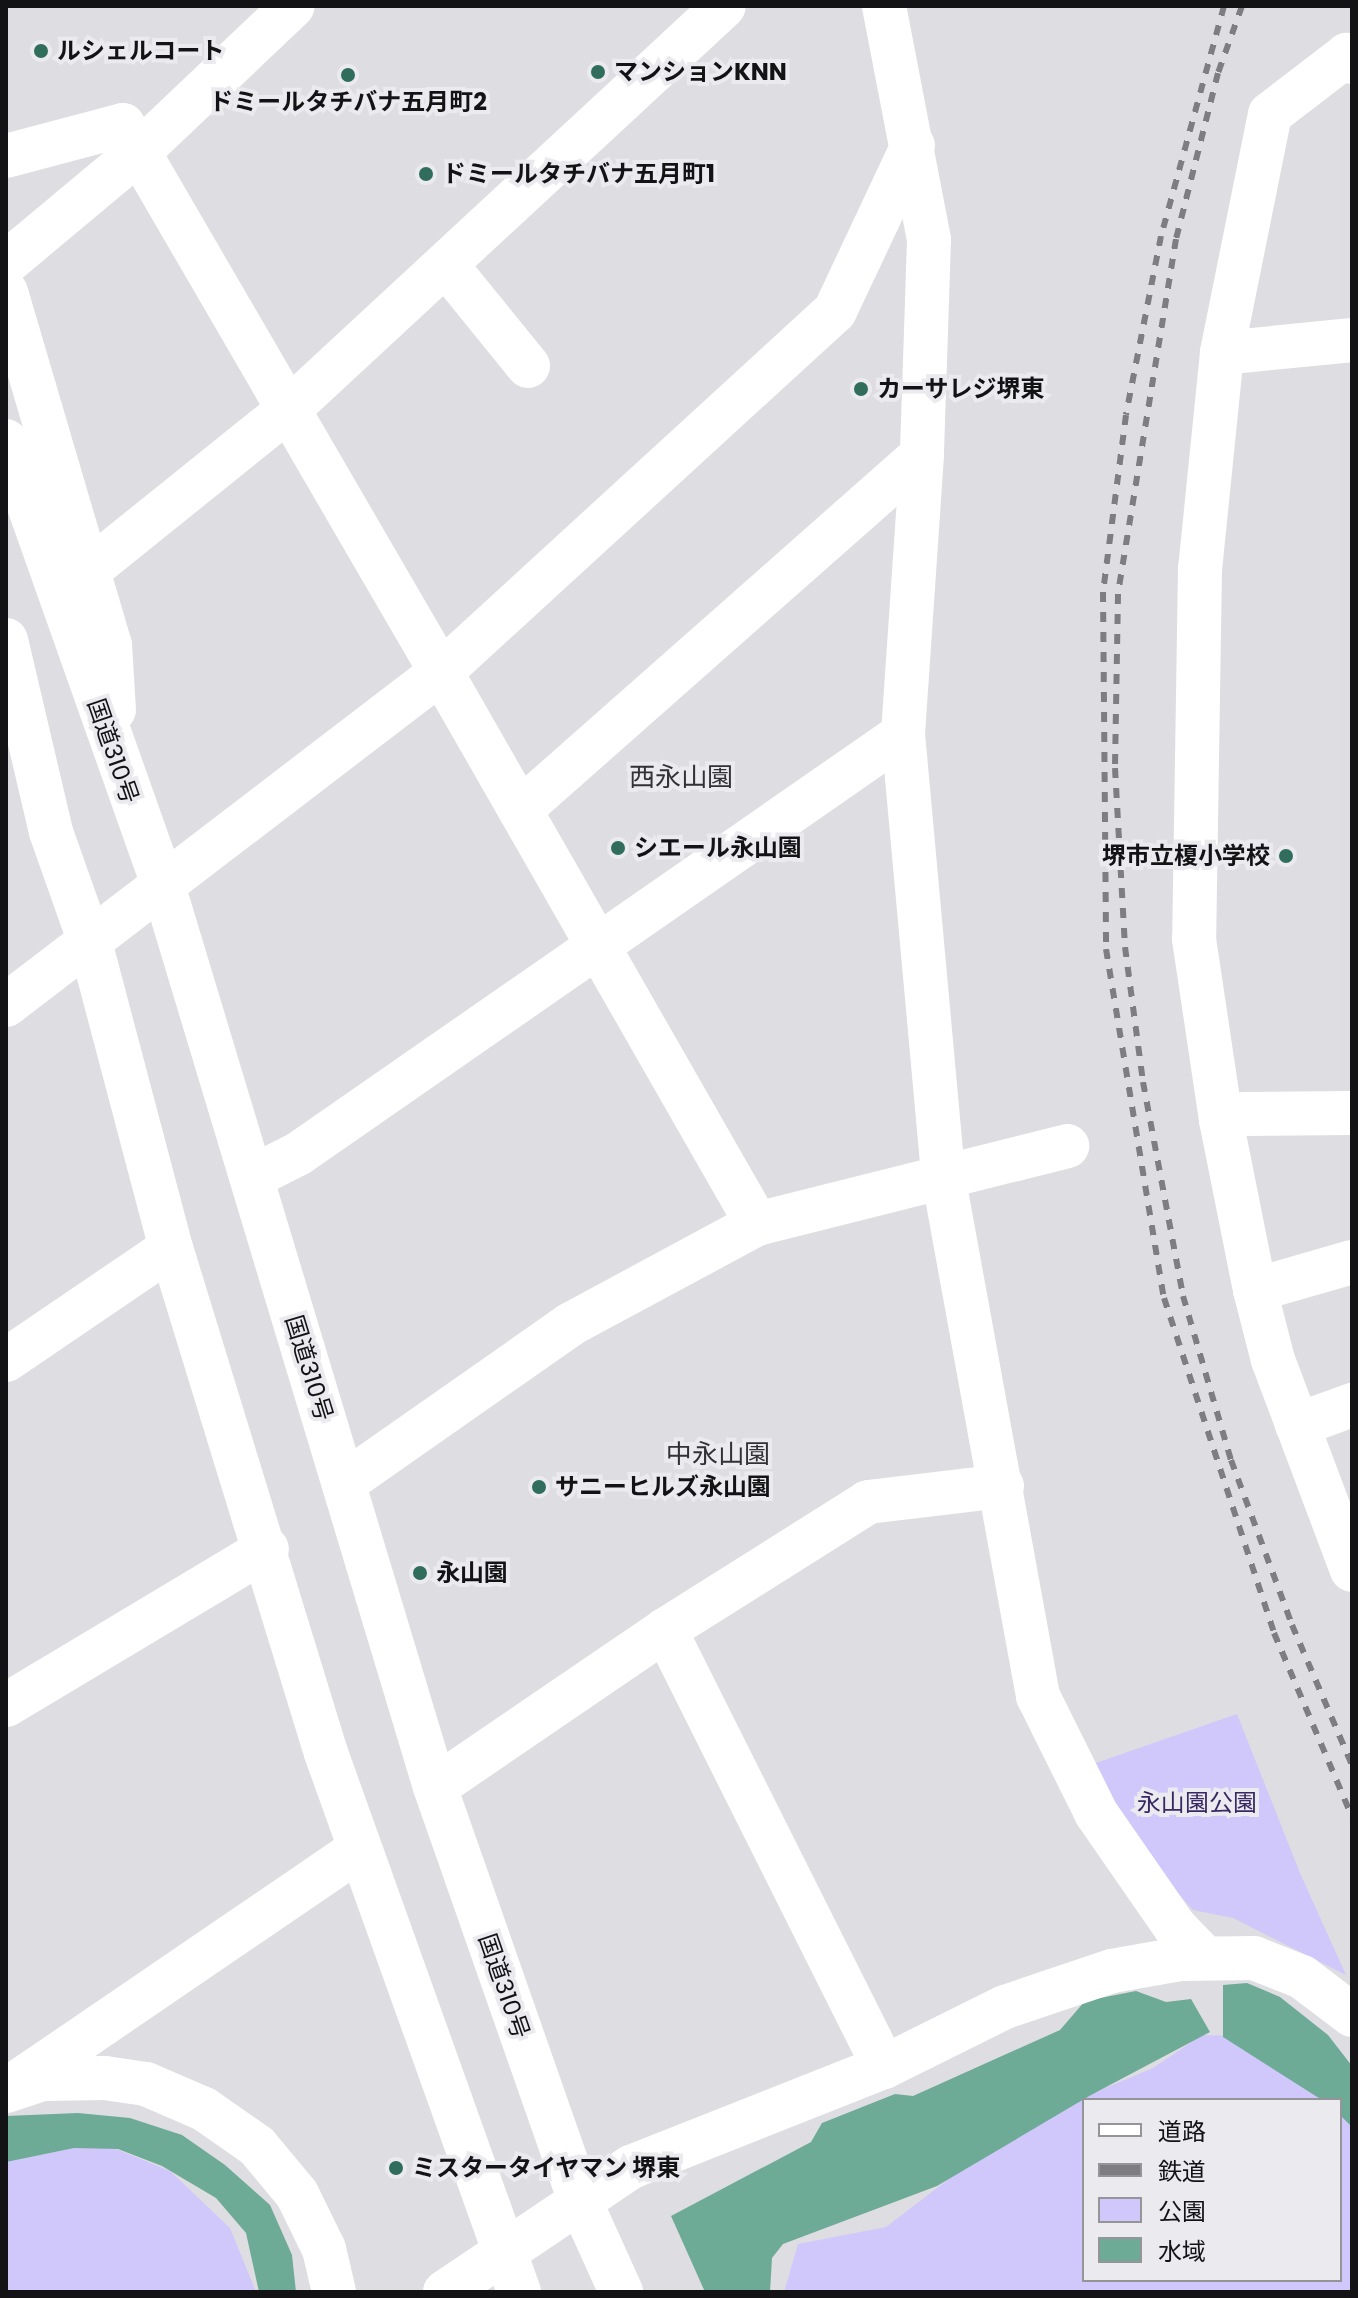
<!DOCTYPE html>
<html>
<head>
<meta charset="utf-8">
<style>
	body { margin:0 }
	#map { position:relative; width:1358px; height:2298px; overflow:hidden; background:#dedde2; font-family:Poppins,"Noto Sans JP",sans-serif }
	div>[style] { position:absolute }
	.green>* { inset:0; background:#d0c8fb }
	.water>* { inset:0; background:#6eab96 }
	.minor>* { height:44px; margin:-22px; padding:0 22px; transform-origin:22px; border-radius:22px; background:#fff }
	.highway>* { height:44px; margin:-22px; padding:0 22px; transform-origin:22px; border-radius:22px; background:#fff }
	.rail>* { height:6px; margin-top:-3px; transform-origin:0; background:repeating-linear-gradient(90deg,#7e7d81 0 10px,transparent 0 20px) }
	.dots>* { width:22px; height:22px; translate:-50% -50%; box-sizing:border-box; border:4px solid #ebeaef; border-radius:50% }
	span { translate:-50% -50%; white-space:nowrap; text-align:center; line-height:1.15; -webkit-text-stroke:8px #ebeaef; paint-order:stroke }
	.poi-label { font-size:24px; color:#131315; font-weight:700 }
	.left { translate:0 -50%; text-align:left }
	.right { translate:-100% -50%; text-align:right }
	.street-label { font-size:24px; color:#131315 }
	.park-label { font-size:24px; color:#382864 }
	.neighbourhood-label { font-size:26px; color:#323135 }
	.frame { position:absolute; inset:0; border:8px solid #131315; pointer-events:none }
	.legend { position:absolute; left:1082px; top:2098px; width:260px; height:184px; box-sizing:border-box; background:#ebeaef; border:2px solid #959498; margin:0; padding:10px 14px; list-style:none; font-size:24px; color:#131315 }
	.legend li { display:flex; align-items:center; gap:16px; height:40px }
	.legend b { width:40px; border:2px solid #959498 }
</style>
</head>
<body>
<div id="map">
	<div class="green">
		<div style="clip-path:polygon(1237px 1714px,1300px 1873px,1346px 1975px,1233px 1918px,1193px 1910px,1159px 1872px,1090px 1765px)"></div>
		<div style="clip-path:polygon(evenodd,1202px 2035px,1276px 2037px,1352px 2094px,1352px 2292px,784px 2292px,798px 2244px,886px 2227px,966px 2166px,1069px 2103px,1153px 2068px,1202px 2035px,1084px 2100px,1340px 2100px,1340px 2280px,1084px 2280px,1084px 2100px)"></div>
		<div style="clip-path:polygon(94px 2140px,170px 2171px,230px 2228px,256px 2292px,6px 2292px,6px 2160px)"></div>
	</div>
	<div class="water">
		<div style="clip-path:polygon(1247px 1983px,1280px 1997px,1328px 2035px,1352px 2066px,1352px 2127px,1340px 2115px,1340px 2100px,1322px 2100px,1223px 2037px,1223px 1985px)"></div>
		<div style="clip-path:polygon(1136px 1991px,1166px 2002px,1191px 1999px,1210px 2032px,1091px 2095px,937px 2186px,783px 2244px,772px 2258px,770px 2292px,705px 2292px,671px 2216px,811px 2142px,822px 2123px,895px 2094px,913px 2096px,1060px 2030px,1085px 2001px)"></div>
		<div style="clip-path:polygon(78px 2113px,130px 2118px,182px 2135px,225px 2165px,270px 2205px,292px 2255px,296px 2292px,259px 2292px,246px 2233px,216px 2198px,162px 2166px,118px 2149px,74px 2148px,6px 2162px,6px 2116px)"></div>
	</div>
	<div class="minor">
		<div style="left:884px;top:6px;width:238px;rotate:79.1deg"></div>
		<div style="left:929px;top:240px;width:215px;rotate:91.9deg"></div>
		<div style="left:922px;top:455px;width:280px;rotate:93.9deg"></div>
		<div style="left:903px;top:734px;width:443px;rotate:84.8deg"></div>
		<div style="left:943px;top:1175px;width:530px;rotate:79.67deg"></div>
		<div style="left:1038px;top:1696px;width:131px;rotate:63.6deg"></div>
		<div style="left:1096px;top:1813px;width:139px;rotate:55.3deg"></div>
		<div style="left:1175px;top:1927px;width:42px;rotate:46deg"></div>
		<div style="left:1352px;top:62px;width:9px;rotate:-126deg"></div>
		<div style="left:1347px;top:55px;width:97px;rotate:142.5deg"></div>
		<div style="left:1270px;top:114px;width:244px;rotate:101.4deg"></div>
		<div style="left:1222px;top:353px;width:216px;rotate:95.8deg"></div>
		<div style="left:1200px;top:568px;width:371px;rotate:90.9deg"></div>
		<div style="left:1194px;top:939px;width:183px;rotate:81.5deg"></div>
		<div style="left:1221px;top:1120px;width:173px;rotate:78.7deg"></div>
		<div style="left:1255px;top:1290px;width:72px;rotate:75.6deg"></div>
		<div style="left:1273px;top:1360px;width:224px;rotate:69.4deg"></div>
		<div style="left:6px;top:156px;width:121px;rotate:-14.8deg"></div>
		<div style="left:123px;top:125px;width:633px;rotate:59.83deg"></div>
		<div style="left:441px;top:672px;width:534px;rotate:-42.5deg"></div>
		<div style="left:835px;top:311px;width:183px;rotate:-64.8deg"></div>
		<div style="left:6px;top:263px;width:176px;rotate:-39.9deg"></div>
		<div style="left:141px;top:150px;width:209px;rotate:-43.5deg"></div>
		<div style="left:446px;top:265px;width:130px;rotate:50.9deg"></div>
		<div style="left:1222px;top:353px;width:131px;rotate:-5.7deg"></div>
		<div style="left:90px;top:569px;width:254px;rotate:-38.8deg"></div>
		<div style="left:288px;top:410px;width:594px;rotate:-42.82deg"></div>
		<div style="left:520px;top:810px;width:536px;rotate:-41.45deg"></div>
		<div style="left:6px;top:1005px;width:548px;rotate:-37.43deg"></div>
		<div style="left:441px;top:672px;width:636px;rotate:60.21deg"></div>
		<div style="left:1221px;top:1120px;width:25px;rotate:-14deg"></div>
		<div style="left:1245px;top:1114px;width:107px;rotate:-0.5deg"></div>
		<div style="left:252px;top:1177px;width:51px;rotate:-26.6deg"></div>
		<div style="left:298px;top:1154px;width:736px;rotate:-34.77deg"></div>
		<div style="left:1255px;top:1290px;width:101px;rotate:-16.1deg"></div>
		<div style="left:6px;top:1360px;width:199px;rotate:-34.2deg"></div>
		<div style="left:1297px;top:1425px;width:59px;rotate:-20deg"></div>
		<div style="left:344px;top:1483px;width:277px;rotate:-35deg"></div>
		<div style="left:571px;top:1324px;width:211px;rotate:-28.3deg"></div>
		<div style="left:757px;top:1224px;width:320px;rotate:-14.1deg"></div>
		<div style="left:6px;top:1705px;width:304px;rotate:-30.9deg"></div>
		<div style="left:435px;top:1787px;width:278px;rotate:-34.3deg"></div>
		<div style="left:884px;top:2067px;width:489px;rotate:-116.6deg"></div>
		<div style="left:665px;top:1630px;width:240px;rotate:-32.2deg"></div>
		<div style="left:868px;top:1502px;width:135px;rotate:-6.8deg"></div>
		<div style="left:21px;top:2080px;width:409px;rotate:-34.3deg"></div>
		<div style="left:6px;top:2091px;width:39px;rotate:-18deg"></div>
		<div style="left:43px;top:2079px;width:62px;rotate:-0.9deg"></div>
		<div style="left:105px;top:2078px;width:41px;rotate:8.3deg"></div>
		<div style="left:146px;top:2084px;width:63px;rotate:23.3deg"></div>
		<div style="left:204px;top:2109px;width:65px;rotate:34.9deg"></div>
		<div style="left:257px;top:2146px;width:62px;rotate:50.2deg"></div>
		<div style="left:297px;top:2194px;width:61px;rotate:63.9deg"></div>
		<div style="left:324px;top:2249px;width:44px;rotate:76.9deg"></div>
		<div style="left:445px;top:2292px;width:224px;rotate:-33.9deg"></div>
		<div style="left:631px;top:2167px;width:272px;rotate:-21.6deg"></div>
		<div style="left:884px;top:2067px;width:135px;rotate:-26.4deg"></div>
		<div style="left:1005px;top:2007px;width:113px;rotate:-18.6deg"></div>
		<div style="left:1112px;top:1971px;width:69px;rotate:-10deg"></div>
		<div style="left:1180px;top:1959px;width:74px;rotate:-0.8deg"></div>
		<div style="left:1254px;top:1958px;width:52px;rotate:21.6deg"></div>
		<div style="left:1302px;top:1977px;width:63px;rotate:37.2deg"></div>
	</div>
	<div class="highway">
		<div style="left:6px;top:292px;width:368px;rotate:73.6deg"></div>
		<div style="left:110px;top:645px;width:65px;rotate:86.5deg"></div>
		<div style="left:6px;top:441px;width:471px;rotate:70.5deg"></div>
		<div style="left:163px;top:885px;width:942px;rotate:73.22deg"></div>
		<div style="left:435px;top:1787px;width:439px;rotate:70.7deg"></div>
		<div style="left:580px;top:2201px;width:100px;rotate:65.7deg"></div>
		<div style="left:6px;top:640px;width:197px;rotate:76.8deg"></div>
		<div style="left:51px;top:832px;width:117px;rotate:70.5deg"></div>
		<div style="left:90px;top:942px;width:317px;rotate:75.2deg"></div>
		<div style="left:171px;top:1248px;width:528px;rotate:72.94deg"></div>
		<div style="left:326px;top:1753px;width:573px;rotate:70.3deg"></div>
	</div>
	<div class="rail">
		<div style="left:1224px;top:6px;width:238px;rotate:105.3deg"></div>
		<div style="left:1161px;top:236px;width:182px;rotate:101.1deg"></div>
		<div style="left:1126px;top:415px;width:178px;rotate:97.4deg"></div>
		<div style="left:1103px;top:592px;width:357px;rotate:89.5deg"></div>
		<div style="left:1106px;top:949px;width:354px;rotate:80.6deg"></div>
		<div style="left:1164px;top:1298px;width:353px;rotate:71.8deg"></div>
		<div style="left:1274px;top:1633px;width:200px;rotate:67deg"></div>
		<div style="left:1242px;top:6px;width:71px;rotate:109.7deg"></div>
		<div style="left:1218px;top:73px;width:171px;rotate:104.2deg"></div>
		<div style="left:1176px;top:239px;width:360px;rotate:99.3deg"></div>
		<div style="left:1118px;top:594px;width:174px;rotate:91deg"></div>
		<div style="left:1115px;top:768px;width:179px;rotate:86.8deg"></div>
		<div style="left:1125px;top:947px;width:136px;rotate:82.4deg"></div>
		<div style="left:1143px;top:1082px;width:218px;rotate:79.4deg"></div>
		<div style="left:1183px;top:1296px;width:171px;rotate:73.7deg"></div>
		<div style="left:1231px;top:1460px;width:176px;rotate:69.7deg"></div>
		<div style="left:1292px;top:1625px;width:152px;rotate:66.8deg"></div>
	</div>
	<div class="dots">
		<div style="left:41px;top:51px;background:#306e5b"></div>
		<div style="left:598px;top:72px;background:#306e5b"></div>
		<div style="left:348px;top:75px;background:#306e5b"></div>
		<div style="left:426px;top:174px;background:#306e5b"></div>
		<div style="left:861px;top:389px;background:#306e5b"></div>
		<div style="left:618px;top:848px;background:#306e5b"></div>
		<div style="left:1286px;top:856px;background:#306e5b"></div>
		<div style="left:539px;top:1487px;background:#306e5b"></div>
		<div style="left:420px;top:1573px;background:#306e5b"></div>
		<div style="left:396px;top:2168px;background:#306e5b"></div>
	</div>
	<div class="poi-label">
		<span class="left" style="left:57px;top:51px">ルシェルコート</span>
		<span class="left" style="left:614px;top:72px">マンションKNN</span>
		<span style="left:348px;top:102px">ドミールタチバナ五月町2</span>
		<span class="left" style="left:442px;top:174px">ドミールタチバナ五月町1</span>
		<span class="left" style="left:877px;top:389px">カーサレジ堺東</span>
		<span class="left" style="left:634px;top:848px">シエール永山園</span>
		<span class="right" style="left:1270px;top:856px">堺市立榎小学校</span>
		<span class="left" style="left:555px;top:1487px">サニーヒルズ永山園</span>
		<span class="left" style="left:436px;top:1573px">永山園</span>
		<span class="left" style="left:412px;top:2168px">ミスタータイヤマン 堺東</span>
	</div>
	<div class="street-label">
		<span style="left:113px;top:751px;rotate:71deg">国道310号</span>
		<span style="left:309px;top:1368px;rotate:73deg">国道310号</span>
		<span style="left:504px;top:1986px;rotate:71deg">国道310号</span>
	</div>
	<div class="park-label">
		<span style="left:1197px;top:1803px">永山園公園</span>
	</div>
	<div class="neighbourhood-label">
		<span style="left:681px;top:778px">西永山園</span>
		<span style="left:718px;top:1455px">中永山園</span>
	</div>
	<div class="frame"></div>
	<ul class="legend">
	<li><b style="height:10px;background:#fff"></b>道路</li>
	<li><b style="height:10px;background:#7e7d81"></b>鉄道</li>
	<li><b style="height:22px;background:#d0c8fb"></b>公園</li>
	<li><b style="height:22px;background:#6eab96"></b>水域</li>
	</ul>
</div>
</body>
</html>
